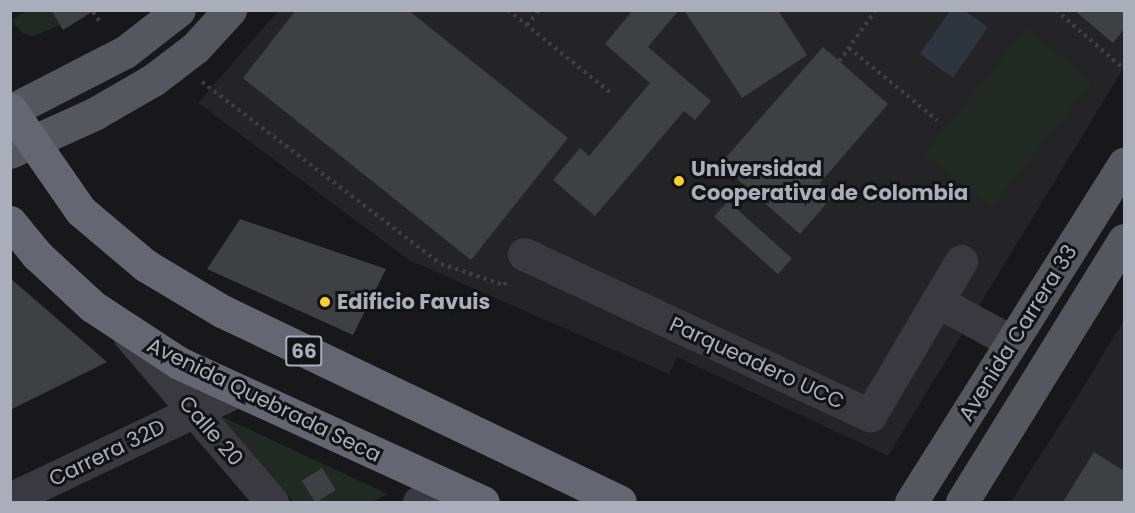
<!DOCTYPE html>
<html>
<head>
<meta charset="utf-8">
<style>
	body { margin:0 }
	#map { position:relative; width:1135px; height:513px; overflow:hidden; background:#18181a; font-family:Poppins,sans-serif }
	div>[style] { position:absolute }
	.built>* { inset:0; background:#242427 }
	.green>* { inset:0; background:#202922; transform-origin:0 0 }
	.water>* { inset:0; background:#2d353f }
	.building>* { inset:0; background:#3f4044; transform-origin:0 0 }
	.path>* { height:4px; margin-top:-2px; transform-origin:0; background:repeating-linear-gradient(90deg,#3f4046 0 3px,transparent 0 7.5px) }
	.minor>* { height:33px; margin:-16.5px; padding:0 16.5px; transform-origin:16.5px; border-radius:16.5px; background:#39393f }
	.major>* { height:33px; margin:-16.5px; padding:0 16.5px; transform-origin:16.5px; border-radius:16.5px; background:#55565e }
	.highway>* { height:33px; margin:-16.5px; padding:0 16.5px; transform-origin:16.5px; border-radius:16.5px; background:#656671 }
	.dots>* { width:16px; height:16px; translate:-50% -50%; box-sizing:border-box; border:3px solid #131315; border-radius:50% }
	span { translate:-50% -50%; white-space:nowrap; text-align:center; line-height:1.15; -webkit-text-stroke:6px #131315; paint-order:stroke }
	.shield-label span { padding:2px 4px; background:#131315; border:2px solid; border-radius:4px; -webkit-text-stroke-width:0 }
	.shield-label { font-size:20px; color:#aaadba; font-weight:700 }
	.poi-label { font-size:21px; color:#aaadba; font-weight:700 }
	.left { translate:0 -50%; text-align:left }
	.street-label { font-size:21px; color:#aaadba }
	.frame { position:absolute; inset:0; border:12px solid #aaadba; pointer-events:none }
</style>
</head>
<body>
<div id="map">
	<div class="built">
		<div style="clip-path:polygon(278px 11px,1124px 11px,1124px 67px,888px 456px,677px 357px,669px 374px,409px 260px,198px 103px)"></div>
		<div style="clip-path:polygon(1124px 320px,1124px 502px,1011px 502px,1076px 399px)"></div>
	</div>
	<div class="green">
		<div style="clip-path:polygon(27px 11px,51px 11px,60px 25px,34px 36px,22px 33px,11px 20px)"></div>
		<div style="left:1026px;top:28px;width:86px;height:162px;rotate:39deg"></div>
		<div style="clip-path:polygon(216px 414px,388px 494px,372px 502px,294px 502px)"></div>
	</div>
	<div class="water">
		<div style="clip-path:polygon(950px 11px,965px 11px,988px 27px,953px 78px,920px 54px)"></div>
	</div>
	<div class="building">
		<div style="clip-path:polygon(51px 10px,95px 10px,63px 30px)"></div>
		<div style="clip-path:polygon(296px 10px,408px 10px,568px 138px,471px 260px,243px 78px)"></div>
		<div style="clip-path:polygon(633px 10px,679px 10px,648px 47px,711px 101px,695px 120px,684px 111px,595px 216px,553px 180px,580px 148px,589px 156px,650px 83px,605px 44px)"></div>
		<div style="clip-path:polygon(684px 10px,778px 10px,807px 55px,742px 98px)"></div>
		<div style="clip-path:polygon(1074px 10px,1124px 10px,1124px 29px,1113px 43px)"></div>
		<div style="clip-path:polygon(823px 47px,888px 104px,820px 183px,833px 196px,800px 234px,720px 164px)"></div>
		<div style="left:728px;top:201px;width:86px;height:21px;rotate:42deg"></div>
		<div style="clip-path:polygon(240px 219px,386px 269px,353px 335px,207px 269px)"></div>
		<div style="clip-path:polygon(10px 278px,107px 362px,10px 410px)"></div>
		<div style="clip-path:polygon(1094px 452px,1124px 471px,1124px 502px,1063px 502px)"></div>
		<div style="left:322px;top:468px;width:26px;height:24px;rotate:58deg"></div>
	</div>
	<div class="path">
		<div style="left:508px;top:10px;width:132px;rotate:38.9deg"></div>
		<div style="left:1056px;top:10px;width:90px;rotate:40.9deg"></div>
		<div style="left:93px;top:12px;width:12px;rotate:55deg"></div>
		<div style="left:527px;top:25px;width:19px;rotate:-51deg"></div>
		<div style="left:849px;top:48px;width:114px;rotate:39.3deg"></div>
		<div style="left:839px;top:61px;width:63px;rotate:-54deg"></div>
		<div style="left:202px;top:82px;width:300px;rotate:37.3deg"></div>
		<div style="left:441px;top:264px;width:66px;rotate:18.4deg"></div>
		<div style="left:504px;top:285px;width:6px;rotate:-51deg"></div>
	</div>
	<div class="minor">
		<div style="left:524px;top:254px;width:382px;rotate:25deg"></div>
		<div style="left:870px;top:415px;width:179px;rotate:-59.4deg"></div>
		<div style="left:937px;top:301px;width:85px;rotate:28.7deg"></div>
		<div style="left:129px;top:335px;width:220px;rotate:49.4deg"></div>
		<div style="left:10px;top:499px;width:250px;rotate:-25.5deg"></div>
		<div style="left:419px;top:502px;width:34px;rotate:-26deg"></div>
	</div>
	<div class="major">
		<div style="left:10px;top:111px;width:129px;rotate:-27.2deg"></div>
		<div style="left:125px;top:52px;width:68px;rotate:-37.9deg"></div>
		<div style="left:10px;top:152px;width:92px;rotate:-24.3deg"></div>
		<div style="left:94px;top:114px;width:68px;rotate:-30deg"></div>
		<div style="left:153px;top:80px;width:53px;rotate:-37.3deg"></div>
		<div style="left:195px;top:48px;width:52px;rotate:-47.4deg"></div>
		<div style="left:911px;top:502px;width:400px;rotate:-57.8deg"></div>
		<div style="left:962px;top:502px;width:308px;rotate:-58.3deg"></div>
	</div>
	<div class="highway">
		<div style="left:10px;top:109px;width:124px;rotate:55.2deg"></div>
		<div style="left:81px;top:211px;width:84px;rotate:40.2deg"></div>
		<div style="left:145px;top:265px;width:90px;rotate:30.9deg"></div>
		<div style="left:222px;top:311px;width:441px;rotate:25.6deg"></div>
		<div style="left:10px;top:222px;width:43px;rotate:50.7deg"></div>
		<div style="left:37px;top:255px;width:75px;rotate:42.8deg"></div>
		<div style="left:92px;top:306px;width:104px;rotate:33.2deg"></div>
		<div style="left:179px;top:363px;width:334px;rotate:24.6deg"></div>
	</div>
	<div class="dots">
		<div style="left:679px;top:181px;background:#f8ce32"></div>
		<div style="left:325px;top:302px;background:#f8ce32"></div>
	</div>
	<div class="shield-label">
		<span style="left:304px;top:351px">66</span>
	</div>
	<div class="poi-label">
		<span class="left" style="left:691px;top:181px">Universidad<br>Cooperativa de Colombia</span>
		<span class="left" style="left:337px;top:302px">Edificio Favuis</span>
	</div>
	<div class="street-label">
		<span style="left:1018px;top:333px;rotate:-58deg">Avenida Carrera 33</span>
		<span style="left:757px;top:363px;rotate:25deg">Parqueadero UCC</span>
		<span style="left:264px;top:400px;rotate:26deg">Avenida Quebrada Seca</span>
		<span style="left:211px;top:431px;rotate:49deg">Calle 20</span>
		<span style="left:107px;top:453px;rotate:-26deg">Carrera 32D</span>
	</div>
	<div class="frame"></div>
</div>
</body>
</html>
